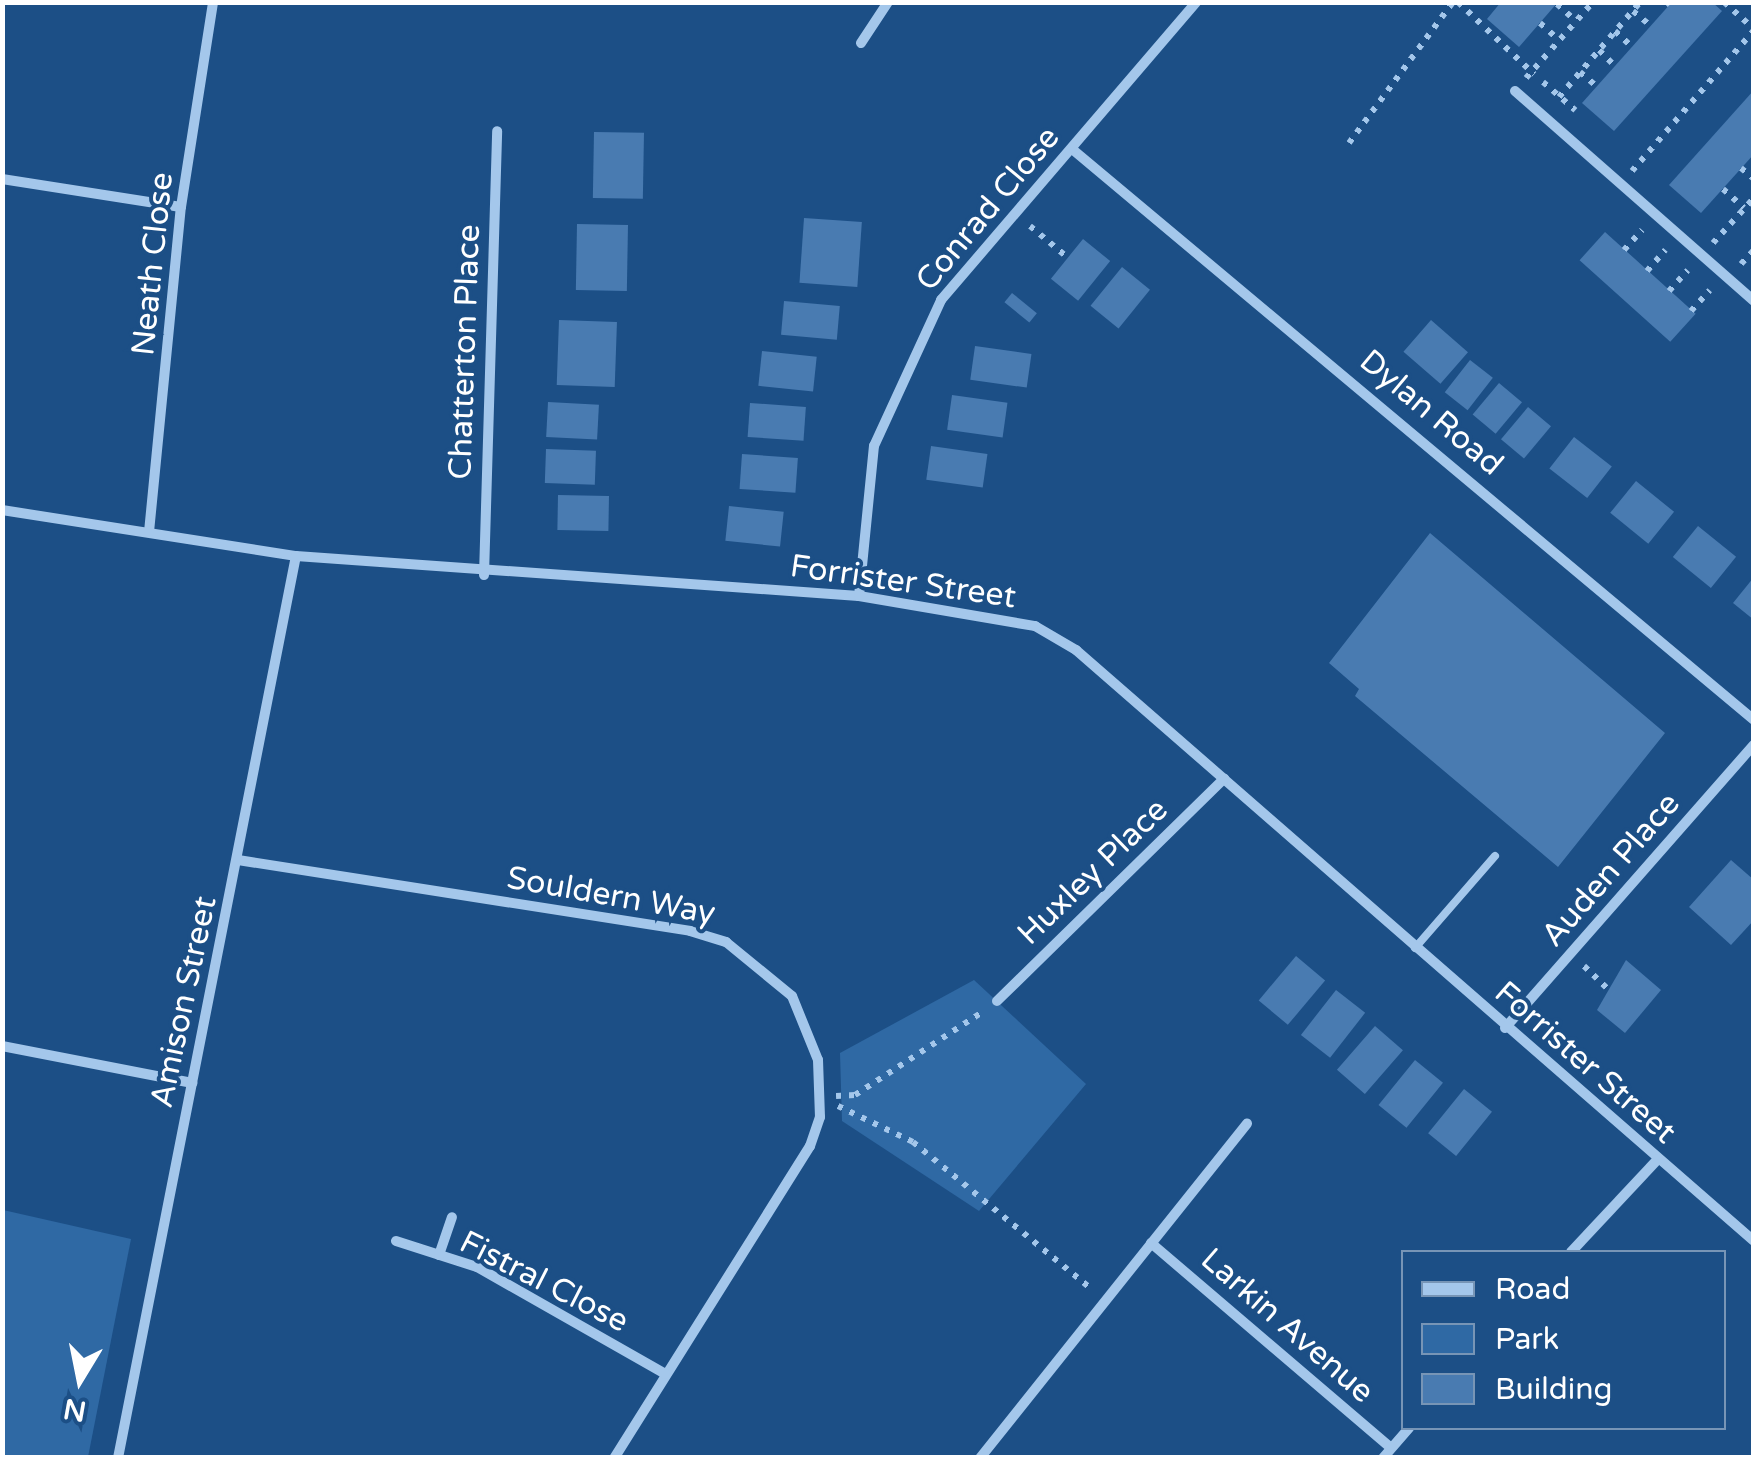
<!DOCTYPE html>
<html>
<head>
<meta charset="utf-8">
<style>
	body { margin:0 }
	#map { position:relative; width:1756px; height:1460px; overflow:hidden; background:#1c4f86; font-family:"Varela Round",sans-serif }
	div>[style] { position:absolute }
	.green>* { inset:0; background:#2f69a4 }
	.building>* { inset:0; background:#497bb1; transform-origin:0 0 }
	.path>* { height:6px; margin-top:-3px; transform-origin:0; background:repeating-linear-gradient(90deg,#a4c7eb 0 5px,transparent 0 13px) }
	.lane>* { height:8px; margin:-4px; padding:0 4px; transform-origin:4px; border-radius:4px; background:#a4c7eb }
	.street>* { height:10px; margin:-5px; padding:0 5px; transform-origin:5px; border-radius:5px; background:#a4c7eb }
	span { translate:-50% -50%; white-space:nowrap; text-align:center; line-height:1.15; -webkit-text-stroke:8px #1c4f86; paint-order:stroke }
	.street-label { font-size:32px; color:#fff }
	.frame { position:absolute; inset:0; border:5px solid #fff; pointer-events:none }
	.legend { position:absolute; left:1401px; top:1250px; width:325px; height:180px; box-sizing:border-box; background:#1c4f86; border:2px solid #7795b6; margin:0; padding:12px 18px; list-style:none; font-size:30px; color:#fff }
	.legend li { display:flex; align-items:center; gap:20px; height:50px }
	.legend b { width:50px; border:2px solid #7795b6 }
	.north { position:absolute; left:30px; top:1330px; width:100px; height:100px; -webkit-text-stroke:8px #1c4f86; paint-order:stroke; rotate:190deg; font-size:28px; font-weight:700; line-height:40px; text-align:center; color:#fff }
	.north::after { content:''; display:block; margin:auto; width:35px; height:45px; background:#fff; clip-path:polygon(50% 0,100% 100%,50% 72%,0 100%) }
</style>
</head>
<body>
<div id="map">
	<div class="green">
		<div style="clip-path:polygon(974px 980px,1086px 1084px,979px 1211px,842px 1121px,840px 1053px)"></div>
		<div style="clip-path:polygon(3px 1210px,131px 1239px,88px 1457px,3px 1457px)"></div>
	</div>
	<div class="building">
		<div style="clip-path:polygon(1501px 2px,1558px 2px,1519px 47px,1487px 19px)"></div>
		<div style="clip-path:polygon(1672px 2px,1712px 2px,1722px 11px,1614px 131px,1582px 103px)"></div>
		<div style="clip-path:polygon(1754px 90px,1754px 154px,1701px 213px,1669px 185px)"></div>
		<div style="left:594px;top:132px;width:50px;height:66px;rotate:1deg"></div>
		<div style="left:804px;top:218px;width:58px;height:65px;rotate:4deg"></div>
		<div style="left:577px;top:224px;width:51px;height:66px;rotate:1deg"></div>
		<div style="left:1605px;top:232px;width:122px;height:38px;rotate:42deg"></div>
		<div style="left:1083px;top:239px;width:35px;height:51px;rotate:39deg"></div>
		<div style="left:1122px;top:267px;width:36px;height:50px;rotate:39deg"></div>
		<div style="left:1012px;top:293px;width:32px;height:12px;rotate:39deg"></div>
		<div style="left:784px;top:301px;width:56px;height:34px;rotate:5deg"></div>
		<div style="left:559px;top:320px;width:58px;height:65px;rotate:2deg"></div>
		<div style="left:1431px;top:320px;width:49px;height:42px;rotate:41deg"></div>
		<div style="left:975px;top:346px;width:57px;height:34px;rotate:8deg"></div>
		<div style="left:762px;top:351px;width:55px;height:35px;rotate:6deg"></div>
		<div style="left:1470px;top:360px;width:29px;height:41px;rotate:38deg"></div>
		<div style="left:1499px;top:383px;width:30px;height:41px;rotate:40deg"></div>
		<div style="left:952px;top:395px;width:56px;height:35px;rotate:8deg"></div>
		<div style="left:548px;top:402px;width:51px;height:35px;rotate:3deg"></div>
		<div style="left:750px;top:403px;width:56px;height:34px;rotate:4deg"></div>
		<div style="left:1528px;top:407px;width:30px;height:42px;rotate:40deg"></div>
		<div style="left:1574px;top:437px;width:48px;height:40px;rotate:38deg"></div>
		<div style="left:931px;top:446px;width:57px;height:34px;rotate:8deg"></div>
		<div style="left:546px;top:449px;width:50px;height:34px;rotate:2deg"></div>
		<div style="left:742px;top:454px;width:56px;height:35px;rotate:4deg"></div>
		<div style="left:1636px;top:481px;width:49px;height:41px;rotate:39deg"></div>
		<div style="left:558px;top:495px;width:51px;height:35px;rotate:1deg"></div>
		<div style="left:729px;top:506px;width:55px;height:35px;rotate:6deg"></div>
		<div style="left:1698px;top:526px;width:49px;height:40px;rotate:39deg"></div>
		<div style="clip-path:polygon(1430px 533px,1665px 733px,1558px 867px,1355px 696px,1359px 689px,1329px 663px)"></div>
		<div style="clip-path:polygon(1754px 577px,1754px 620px,1733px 603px)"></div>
		<div style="clip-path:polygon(1731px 860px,1754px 880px,1754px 920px,1731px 945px,1689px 907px)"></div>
		<div style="left:1296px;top:956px;width:38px;height:58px;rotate:40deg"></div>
		<div style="clip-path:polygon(1626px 960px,1661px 990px,1625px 1033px,1597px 1010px)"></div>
		<div style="left:1336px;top:990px;width:37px;height:57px;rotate:38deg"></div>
		<div style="left:1375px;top:1026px;width:37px;height:58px;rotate:41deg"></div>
		<div style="left:1415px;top:1060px;width:36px;height:58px;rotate:39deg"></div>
		<div style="left:1464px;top:1089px;width:36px;height:57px;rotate:39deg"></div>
	</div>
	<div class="path">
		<div style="left:1458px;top:2px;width:105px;rotate:43.5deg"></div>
		<div style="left:1667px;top:2px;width:4px;rotate:45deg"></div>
		<div style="left:1724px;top:2px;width:40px;rotate:42deg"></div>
		<div style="left:1557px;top:4px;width:25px;rotate:42deg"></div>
		<div style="left:1633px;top:11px;width:23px;rotate:40deg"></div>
		<div style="left:1540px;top:23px;width:25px;rotate:42deg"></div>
		<div style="left:1615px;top:31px;width:23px;rotate:43deg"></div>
		<div style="left:1599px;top:50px;width:23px;rotate:45deg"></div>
		<div style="left:1580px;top:72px;width:23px;rotate:41deg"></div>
		<div style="left:1526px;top:78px;width:101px;rotate:-48.6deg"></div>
		<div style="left:1543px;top:82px;width:43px;rotate:41.2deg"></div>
		<div style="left:1559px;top:97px;width:125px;rotate:-49.5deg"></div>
		<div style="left:1349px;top:143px;width:175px;rotate:-53.6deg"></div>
		<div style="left:1741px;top:168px;width:17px;rotate:40deg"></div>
		<div style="left:1632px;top:171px;width:186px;rotate:-49.1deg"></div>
		<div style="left:1723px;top:189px;width:28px;rotate:42deg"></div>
		<div style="left:1030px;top:226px;width:48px;rotate:40deg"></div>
		<div style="left:1713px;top:243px;width:61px;rotate:-47.7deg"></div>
		<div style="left:1624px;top:250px;width:27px;rotate:-48deg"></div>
		<div style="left:1741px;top:264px;width:19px;rotate:-47deg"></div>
		<div style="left:1647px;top:271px;width:28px;rotate:-49deg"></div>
		<div style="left:1669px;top:291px;width:28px;rotate:-48deg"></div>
		<div style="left:1691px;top:311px;width:28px;rotate:-48deg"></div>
		<div style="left:1584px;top:966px;width:39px;rotate:44deg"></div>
		<div style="left:836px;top:1096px;width:19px;rotate:-3deg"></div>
		<div style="left:855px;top:1095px;width:154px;rotate:-33.1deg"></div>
		<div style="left:838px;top:1106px;width:83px;rotate:25.6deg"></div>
		<div style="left:913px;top:1142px;width:229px;rotate:39.5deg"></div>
	</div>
	<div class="lane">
		<div style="left:1415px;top:948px;width:122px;rotate:-49deg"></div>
	</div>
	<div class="street">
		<div style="left:861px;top:43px;width:49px;rotate:-56.6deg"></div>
		<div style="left:1515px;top:91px;width:318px;rotate:41.3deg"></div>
		<div style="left:1072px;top:149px;width:889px;rotate:39.94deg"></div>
		<div style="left:2px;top:179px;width:181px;rotate:8.9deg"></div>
		<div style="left:2px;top:510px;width:298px;rotate:8.9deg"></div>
		<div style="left:296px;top:556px;width:564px;rotate:4.06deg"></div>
		<div style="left:859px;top:596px;width:179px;rotate:9.7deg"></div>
		<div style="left:1035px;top:626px;width:48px;rotate:30.3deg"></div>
		<div style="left:1076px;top:650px;width:899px;rotate:41.08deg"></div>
		<div style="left:149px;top:532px;width:327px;rotate:-84.4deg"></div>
		<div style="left:181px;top:207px;width:207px;rotate:-81.1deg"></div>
		<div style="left:484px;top:575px;width:444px;rotate:-88.3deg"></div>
		<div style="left:859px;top:596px;width:151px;rotate:-84.3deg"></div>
		<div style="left:874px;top:446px;width:161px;rotate:-65.3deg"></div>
		<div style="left:941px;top:300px;width:392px;rotate:-49.4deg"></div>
		<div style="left:238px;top:860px;width:458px;rotate:8.9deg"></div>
		<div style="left:690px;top:931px;width:38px;rotate:17deg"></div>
		<div style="left:726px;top:942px;width:85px;rotate:39.3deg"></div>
		<div style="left:792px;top:996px;width:69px;rotate:67.9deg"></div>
		<div style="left:818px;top:1060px;width:57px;rotate:88deg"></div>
		<div style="left:820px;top:1117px;width:31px;rotate:109deg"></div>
		<div style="left:810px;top:1146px;width:368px;rotate:122.1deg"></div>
		<div style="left:997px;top:1001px;width:318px;rotate:-44.4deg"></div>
		<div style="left:1505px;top:1028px;width:377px;rotate:-48.7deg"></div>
		<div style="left:2px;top:1046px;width:194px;rotate:11deg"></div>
		<div style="left:396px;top:1241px;width:85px;rotate:17.8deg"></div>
		<div style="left:477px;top:1267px;width:216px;rotate:29.6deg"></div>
		<div style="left:1151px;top:1243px;width:314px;rotate:40.5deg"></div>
		<div style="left:1571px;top:1252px;width:127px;rotate:-46.9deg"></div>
		<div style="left:439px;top:1255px;width:40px;rotate:-71.1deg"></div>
		<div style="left:118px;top:1458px;width:919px;rotate:-78.84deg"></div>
		<div style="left:980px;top:1458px;width:428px;rotate:-51.4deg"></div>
		<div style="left:1383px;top:1458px;width:40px;rotate:-49deg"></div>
	</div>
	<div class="street-label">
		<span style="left:988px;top:209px;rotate:-50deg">Conrad Close</span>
		<span style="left:153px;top:264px;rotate:-84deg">Neath Close</span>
		<span style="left:465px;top:352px;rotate:-88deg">Chatterton Place</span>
		<span style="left:1431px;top:413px;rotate:40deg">Dylan Road</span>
		<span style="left:903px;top:582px;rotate:8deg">Forrister Street</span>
		<span style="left:1611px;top:870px;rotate:-49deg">Auden Place</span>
		<span style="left:1093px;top:872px;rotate:-44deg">Huxley Place</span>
		<span style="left:611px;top:896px;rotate:10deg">Souldern Way</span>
		<span style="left:184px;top:1002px;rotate:-78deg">Amison Street</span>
		<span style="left:1585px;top:1063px;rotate:41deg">Forrister Street</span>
		<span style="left:544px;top:1282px;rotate:27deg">Fistral Close</span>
		<span style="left:1287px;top:1326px;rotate:41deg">Larkin Avenue</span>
	</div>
	<div class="frame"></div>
	<ul class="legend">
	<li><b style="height:12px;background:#a4c7eb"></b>Road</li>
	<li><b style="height:28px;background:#2f69a4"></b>Park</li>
	<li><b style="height:28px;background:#497bb1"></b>Building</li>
	</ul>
	<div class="north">N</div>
</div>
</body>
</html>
